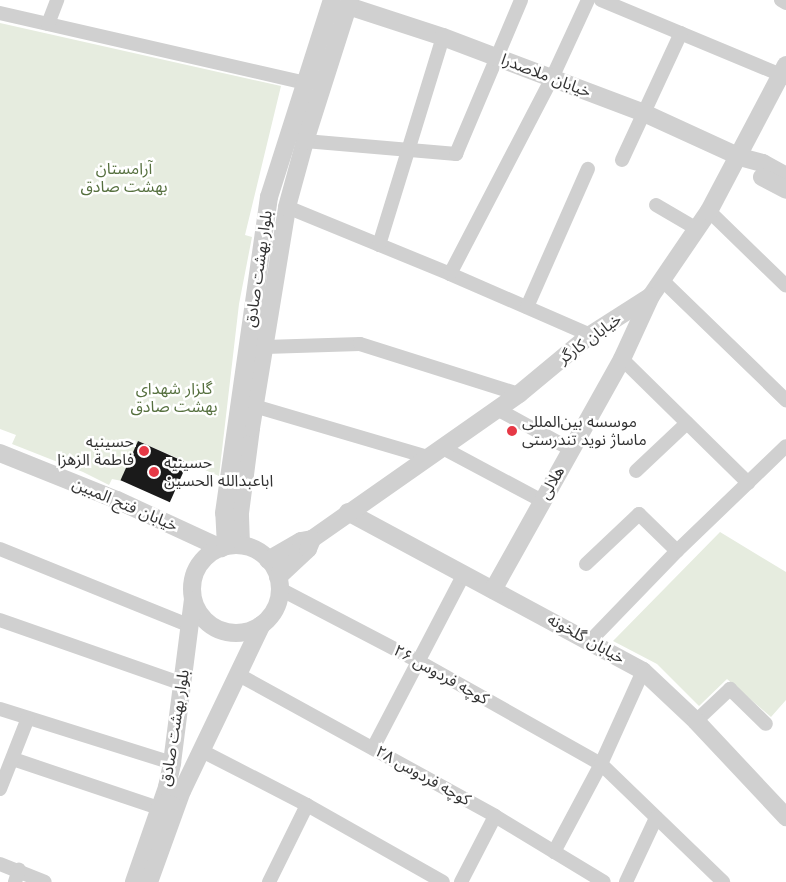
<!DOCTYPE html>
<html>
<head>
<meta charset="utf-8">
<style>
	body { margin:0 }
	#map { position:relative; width:786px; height:882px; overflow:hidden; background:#fff; font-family:Arial,"Noto Sans Arabic",sans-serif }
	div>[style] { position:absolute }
	.green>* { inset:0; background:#e6ecdf }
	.building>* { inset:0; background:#1a1a1a; transform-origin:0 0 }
	.minor>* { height:14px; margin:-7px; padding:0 7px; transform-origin:7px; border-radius:7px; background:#d0d0d0 }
	.tertiary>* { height:18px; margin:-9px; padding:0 9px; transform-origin:9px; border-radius:9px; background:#d0d0d0 }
	.tertiary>.ring { margin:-9px; padding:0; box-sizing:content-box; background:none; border:18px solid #d0d0d0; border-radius:50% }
	.dots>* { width:14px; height:14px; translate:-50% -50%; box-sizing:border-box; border:2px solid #fff; border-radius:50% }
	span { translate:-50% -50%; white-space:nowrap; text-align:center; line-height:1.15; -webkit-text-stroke:5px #fff; paint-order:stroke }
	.street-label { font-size:16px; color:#333 }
	.park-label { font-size:16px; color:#56703f }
	.poi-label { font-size:16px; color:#333 }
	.left { translate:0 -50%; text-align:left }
	.right { translate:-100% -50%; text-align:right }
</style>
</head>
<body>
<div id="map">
	<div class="green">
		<div style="clip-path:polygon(0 23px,281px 86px,245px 235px,252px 237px,239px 304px,219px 476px,138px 441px,122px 481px,112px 479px,109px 485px,83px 472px,12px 444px,16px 435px,0 429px)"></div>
		<div style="clip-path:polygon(720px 532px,786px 572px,786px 700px,771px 717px,727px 679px,699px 706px,657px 664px,613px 641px)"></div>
	</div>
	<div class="building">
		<div style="left:138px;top:441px;width:54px;height:43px;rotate:24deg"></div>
	</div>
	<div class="minor">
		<div style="left:601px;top:0;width:200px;rotate:22.6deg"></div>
		<div style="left:781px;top:0;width:6px;rotate:31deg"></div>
		<div style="left:0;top:13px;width:313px;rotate:12.9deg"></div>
		<div style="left:48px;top:24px;width:26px;rotate:-69deg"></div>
		<div style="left:305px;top:141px;width:152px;rotate:4.9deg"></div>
		<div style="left:456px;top:154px;width:167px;rotate:-67.1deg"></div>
		<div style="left:622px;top:160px;width:140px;rotate:-65.1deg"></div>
		<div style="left:656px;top:205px;width:48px;rotate:30.3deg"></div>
		<div style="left:287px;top:207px;width:176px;rotate:22.3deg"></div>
		<div style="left:450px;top:274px;width:153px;rotate:23.5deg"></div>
		<div style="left:709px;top:211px;width:107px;rotate:44.2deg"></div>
		<div style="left:379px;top:245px;width:218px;rotate:-72.9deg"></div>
		<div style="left:450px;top:274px;width:221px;rotate:-62.5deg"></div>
		<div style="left:552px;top:78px;width:86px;rotate:-65.2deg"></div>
		<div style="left:662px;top:280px;width:173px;rotate:44.1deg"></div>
		<div style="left:527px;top:307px;width:151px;rotate:-66.2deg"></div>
		<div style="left:265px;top:347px;width:95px;rotate:-1.8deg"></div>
		<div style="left:360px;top:344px;width:167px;rotate:17.5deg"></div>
		<div style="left:622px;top:359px;width:177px;rotate:44.5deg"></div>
		<div style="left:254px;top:406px;width:180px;rotate:16.4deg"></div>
		<div style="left:497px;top:409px;width:83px;rotate:28.7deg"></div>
		<div style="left:441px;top:447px;width:115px;rotate:28.1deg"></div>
		<div style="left:636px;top:471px;width:70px;rotate:-43.3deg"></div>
		<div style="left:0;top:549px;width:206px;rotate:22deg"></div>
		<div style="left:586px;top:564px;width:73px;rotate:-43.3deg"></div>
		<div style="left:639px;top:514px;width:53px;rotate:44.2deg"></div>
		<div style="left:280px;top:589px;width:156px;rotate:27.6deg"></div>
		<div style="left:418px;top:661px;width:210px;rotate:29.4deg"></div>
		<div style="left:601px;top:764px;width:170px;rotate:44deg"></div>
		<div style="left:0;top:620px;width:194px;rotate:19.3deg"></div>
		<div style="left:590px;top:641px;width:125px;rotate:-46deg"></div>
		<div style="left:677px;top:551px;width:151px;rotate:-43.9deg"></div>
		<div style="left:239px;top:675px;width:292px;rotate:28.8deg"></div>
		<div style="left:495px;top:816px;width:127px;rotate:31.2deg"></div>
		<div style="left:0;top:709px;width:180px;rotate:17.4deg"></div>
		<div style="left:696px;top:721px;width:47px;rotate:-43.3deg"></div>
		<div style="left:730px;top:689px;width:50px;rotate:44.2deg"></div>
		<div style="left:373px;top:748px;width:196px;rotate:-62.4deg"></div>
		<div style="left:202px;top:751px;width:118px;rotate:27.2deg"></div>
		<div style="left:307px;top:805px;width:156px;rotate:29.5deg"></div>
		<div style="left:13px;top:759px;width:154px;rotate:18.6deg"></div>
		<div style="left:0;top:789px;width:76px;rotate:-68.5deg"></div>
		<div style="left:554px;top:852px;width:100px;rotate:-61.9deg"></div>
		<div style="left:601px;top:764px;width:102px;rotate:-65.7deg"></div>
		<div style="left:0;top:864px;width:48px;rotate:21.8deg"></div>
		<div style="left:15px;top:882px;width:13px;rotate:-72deg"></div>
		<div style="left:269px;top:882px;width:86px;rotate:-63.7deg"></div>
		<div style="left:461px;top:882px;width:74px;rotate:-62.7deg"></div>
		<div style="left:626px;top:882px;width:71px;rotate:-64.9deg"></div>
	</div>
	<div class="tertiary">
		<div style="left:348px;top:6px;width:100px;rotate:18.1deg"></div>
		<div style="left:443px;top:37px;width:215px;rotate:20.7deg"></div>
		<div style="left:644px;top:113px;width:106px;rotate:24.6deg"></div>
		<div style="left:740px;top:157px;width:24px;rotate:15deg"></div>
		<div style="left:763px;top:163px;width:26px;rotate:29deg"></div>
		<div style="left:762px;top:177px;width:27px;rotate:28deg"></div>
		<div style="left:0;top:453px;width:126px;rotate:21.9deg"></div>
		<div style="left:117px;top:500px;width:115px;rotate:24.8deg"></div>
		<div style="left:348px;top:512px;width:335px;rotate:28.3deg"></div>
		<div style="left:643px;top:671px;width:73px;rotate:43.3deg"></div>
		<div style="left:696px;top:721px;width:132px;rotate:46.8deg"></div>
		<div style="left:241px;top:545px;width:32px;rotate:-92deg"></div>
		<div style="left:240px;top:513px;width:86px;rotate:-82.6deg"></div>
		<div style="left:251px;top:428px;width:224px;rotate:-80.7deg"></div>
		<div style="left:287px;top:207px;width:68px;rotate:-74.7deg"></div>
		<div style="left:305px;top:141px;width:148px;rotate:-72.3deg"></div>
		<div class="ring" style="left:192px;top:545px;width:70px;height:70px"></div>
		<div style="left:226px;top:546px;width:33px;rotate:-93deg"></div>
		<div style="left:224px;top:513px;width:319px;rotate:-81.9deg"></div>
		<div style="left:269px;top:197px;width:207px;rotate:-72.3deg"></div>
		<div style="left:268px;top:560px;width:38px;rotate:-30deg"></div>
		<div style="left:301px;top:541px;width:11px;rotate:-10deg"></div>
		<div style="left:312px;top:539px;width:253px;rotate:-35deg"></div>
		<div style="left:519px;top:394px;width:92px;rotate:-39.7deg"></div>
		<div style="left:590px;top:335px;width:72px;rotate:-32.6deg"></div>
		<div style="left:651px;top:296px;width:103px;rotate:-55.7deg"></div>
		<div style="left:709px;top:211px;width:165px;rotate:-62.2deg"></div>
		<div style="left:278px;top:577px;width:41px;rotate:-43deg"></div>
		<div style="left:308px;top:549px;width:11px;rotate:-68deg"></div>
		<div style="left:493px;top:590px;width:265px;rotate:-60.8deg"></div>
		<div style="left:622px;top:359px;width:69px;rotate:-65.3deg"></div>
		<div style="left:134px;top:882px;width:101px;rotate:-70.8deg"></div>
		<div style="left:167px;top:787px;width:25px;rotate:-78deg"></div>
		<div style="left:172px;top:763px;width:164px;rotate:-82.7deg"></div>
		<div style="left:149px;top:882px;width:97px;rotate:-70.1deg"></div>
		<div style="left:182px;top:791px;width:185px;rotate:-64.4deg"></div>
	</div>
	<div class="dots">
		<div style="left:512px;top:431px;background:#e63946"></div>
		<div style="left:144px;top:451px;background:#e63946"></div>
		<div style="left:154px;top:472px;background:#e63946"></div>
	</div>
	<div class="street-label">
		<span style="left:546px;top:76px;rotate:21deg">خیابان ملاصدرا</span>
		<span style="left:259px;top:269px;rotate:-82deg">بلوار بهشت صادق</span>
		<span style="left:590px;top:339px;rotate:-36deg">خیابان کارگر</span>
		<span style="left:552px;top:483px;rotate:-61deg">هلالی</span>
		<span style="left:125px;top:505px;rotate:23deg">خیابان فتح المبین</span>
		<span style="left:586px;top:639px;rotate:29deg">خیابان گلخونه</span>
		<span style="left:441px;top:675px;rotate:29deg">کوچه فردوس ۲۶</span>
		<span style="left:175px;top:728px;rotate:-81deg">بلوار بهشت صادق</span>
		<span style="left:423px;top:776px;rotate:29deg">کوچه فردوس ۲۸</span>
	</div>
	<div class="park-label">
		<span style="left:124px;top:178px">آرامستان<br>بهشت صادق</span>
		<span style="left:174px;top:398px">گلزار شهدای<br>بهشت صادق</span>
	</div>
	<div class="poi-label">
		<span class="left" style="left:522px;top:431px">موسسه بین‌المللی<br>ماساژ نوید تندرستی</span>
		<span class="right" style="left:134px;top:451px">حسینیه<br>فاطمة الزهزا</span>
		<span class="left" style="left:164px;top:472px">حسینیه<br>اباعبدالله الحسین</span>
	</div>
</div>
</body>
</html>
